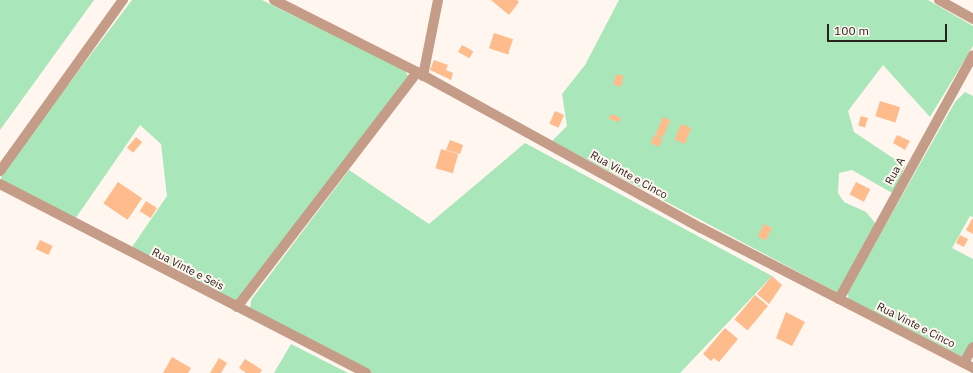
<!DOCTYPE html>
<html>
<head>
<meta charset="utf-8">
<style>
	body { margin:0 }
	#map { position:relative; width:973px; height:373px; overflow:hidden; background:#fff6f0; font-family:"IBM Plex Sans",sans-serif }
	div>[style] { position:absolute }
	.green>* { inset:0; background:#a9e6b9 }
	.building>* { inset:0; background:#febc8d; transform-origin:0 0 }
	.minor>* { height:10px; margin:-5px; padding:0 5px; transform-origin:5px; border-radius:5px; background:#c49c88 }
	span { translate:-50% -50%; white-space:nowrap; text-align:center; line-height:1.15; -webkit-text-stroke:4px #fff6f0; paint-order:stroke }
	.street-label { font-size:11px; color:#2a221d }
	.scale { position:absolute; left:827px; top:24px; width:120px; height:18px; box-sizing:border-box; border:2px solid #2a221d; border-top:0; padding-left:5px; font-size:12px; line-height:14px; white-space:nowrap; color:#2a221d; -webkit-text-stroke:3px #fff6f0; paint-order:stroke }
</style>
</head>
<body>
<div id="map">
	<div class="green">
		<div style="clip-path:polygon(0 0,94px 0,0 130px)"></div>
		<div style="clip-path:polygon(132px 0,262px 0,404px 70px,409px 77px,238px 304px,130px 250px,167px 196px,161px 144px,140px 125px,73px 222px,1px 180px,2px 172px)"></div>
		<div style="clip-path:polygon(619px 0,928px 0,973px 26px,973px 46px,930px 117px,883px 65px,848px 111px,854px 132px,905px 166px,894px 194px,852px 170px,839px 173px,838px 193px,844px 202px,866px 212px,877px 225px,838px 293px,552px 141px,567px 126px,562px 94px,585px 65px)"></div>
		<div style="clip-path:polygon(965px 92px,973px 96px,973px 217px,970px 216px,952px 248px,973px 259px,973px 344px,965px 358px,849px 299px,847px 293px,955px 102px)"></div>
		<div style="clip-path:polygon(525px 143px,772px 276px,680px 373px,366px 373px,250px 309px,251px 300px,349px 170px,429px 224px)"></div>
		<div style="clip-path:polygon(291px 344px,348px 373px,274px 373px)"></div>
	</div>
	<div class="building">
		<div style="clip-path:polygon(491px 0,517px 0,519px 2px,509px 15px)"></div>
		<div style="left:494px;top:33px;width:20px;height:16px;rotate:18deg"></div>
		<div style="left:462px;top:45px;width:13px;height:8px;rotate:29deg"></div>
		<div style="clip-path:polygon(434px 60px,448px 65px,446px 70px,453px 73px,451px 80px,430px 70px)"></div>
		<div style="left:616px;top:74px;width:8px;height:11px;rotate:14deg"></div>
		<div style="left:880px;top:101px;width:21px;height:16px;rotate:17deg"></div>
		<div style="left:555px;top:111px;width:10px;height:14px;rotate:24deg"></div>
		<div style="clip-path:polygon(611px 114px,621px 118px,619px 122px,609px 119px)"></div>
		<div style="left:861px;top:116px;width:7px;height:10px;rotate:16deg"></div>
		<div style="left:663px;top:117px;width:8px;height:19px;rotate:23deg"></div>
		<div style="left:681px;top:124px;width:11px;height:17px;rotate:22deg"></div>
		<div style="left:654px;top:135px;width:9px;height:9px;rotate:21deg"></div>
		<div style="clip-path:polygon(897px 135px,910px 141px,905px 150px,893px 143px)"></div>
		<div style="left:136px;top:137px;width:8px;height:14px;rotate:40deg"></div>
		<div style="clip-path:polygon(450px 140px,463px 145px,460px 154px,446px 150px)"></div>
		<div style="left:441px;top:149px;width:18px;height:20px;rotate:16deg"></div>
		<div style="left:118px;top:182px;width:29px;height:26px;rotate:34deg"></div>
		<div style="left:856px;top:182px;width:16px;height:14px;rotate:27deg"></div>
		<div style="left:146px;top:201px;width:13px;height:12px;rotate:32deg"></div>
		<div style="clip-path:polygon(972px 219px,973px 219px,973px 234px,966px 230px)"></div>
		<div style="left:764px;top:224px;width:9px;height:14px;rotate:27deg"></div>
		<div style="left:960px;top:235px;width:9px;height:9px;rotate:27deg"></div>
		<div style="left:40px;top:240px;width:14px;height:10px;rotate:25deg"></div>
		<div style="clip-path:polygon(772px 276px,782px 285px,769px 304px,757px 294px)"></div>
		<div style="left:755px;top:295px;width:17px;height:32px;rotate:40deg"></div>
		<div style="clip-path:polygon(786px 312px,805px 322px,792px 346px,776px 338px)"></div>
		<div style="clip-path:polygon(725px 328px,738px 339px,719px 362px,714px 358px,711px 361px,703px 354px)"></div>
		<div style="clip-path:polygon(172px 357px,191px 368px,188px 373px,163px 373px)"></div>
		<div style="clip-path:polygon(219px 358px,227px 363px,221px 373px,210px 373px)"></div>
		<div style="clip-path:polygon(245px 359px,262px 370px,260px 373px,246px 373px,239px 368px)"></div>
	</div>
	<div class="minor">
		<div style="left:274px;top:0;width:160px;rotate:26.7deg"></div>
		<div style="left:417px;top:72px;width:324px;rotate:28.8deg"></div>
		<div style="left:701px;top:228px;width:306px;rotate:27.2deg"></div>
		<div style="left:939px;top:0;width:39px;rotate:29deg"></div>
		<div style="left:423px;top:76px;width:77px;rotate:-78.8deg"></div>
		<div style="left:0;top:171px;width:211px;rotate:-54.3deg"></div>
		<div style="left:0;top:184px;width:412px;rotate:27.3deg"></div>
		<div style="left:839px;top:299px;width:278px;rotate:-61.2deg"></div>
		<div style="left:237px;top:307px;width:296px;rotate:-52.5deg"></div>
		<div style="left:964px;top:363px;width:18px;rotate:-61deg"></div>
	</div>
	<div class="street-label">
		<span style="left:895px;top:171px;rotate:-61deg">Rua A</span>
		<span style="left:629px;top:175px;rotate:29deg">Rua Vinte e Cinco</span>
		<span style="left:188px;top:269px;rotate:27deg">Rua Vinte e Seis</span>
		<span style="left:916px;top:325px;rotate:27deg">Rua Vinte e Cinco</span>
	</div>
	<div class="scale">100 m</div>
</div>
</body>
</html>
